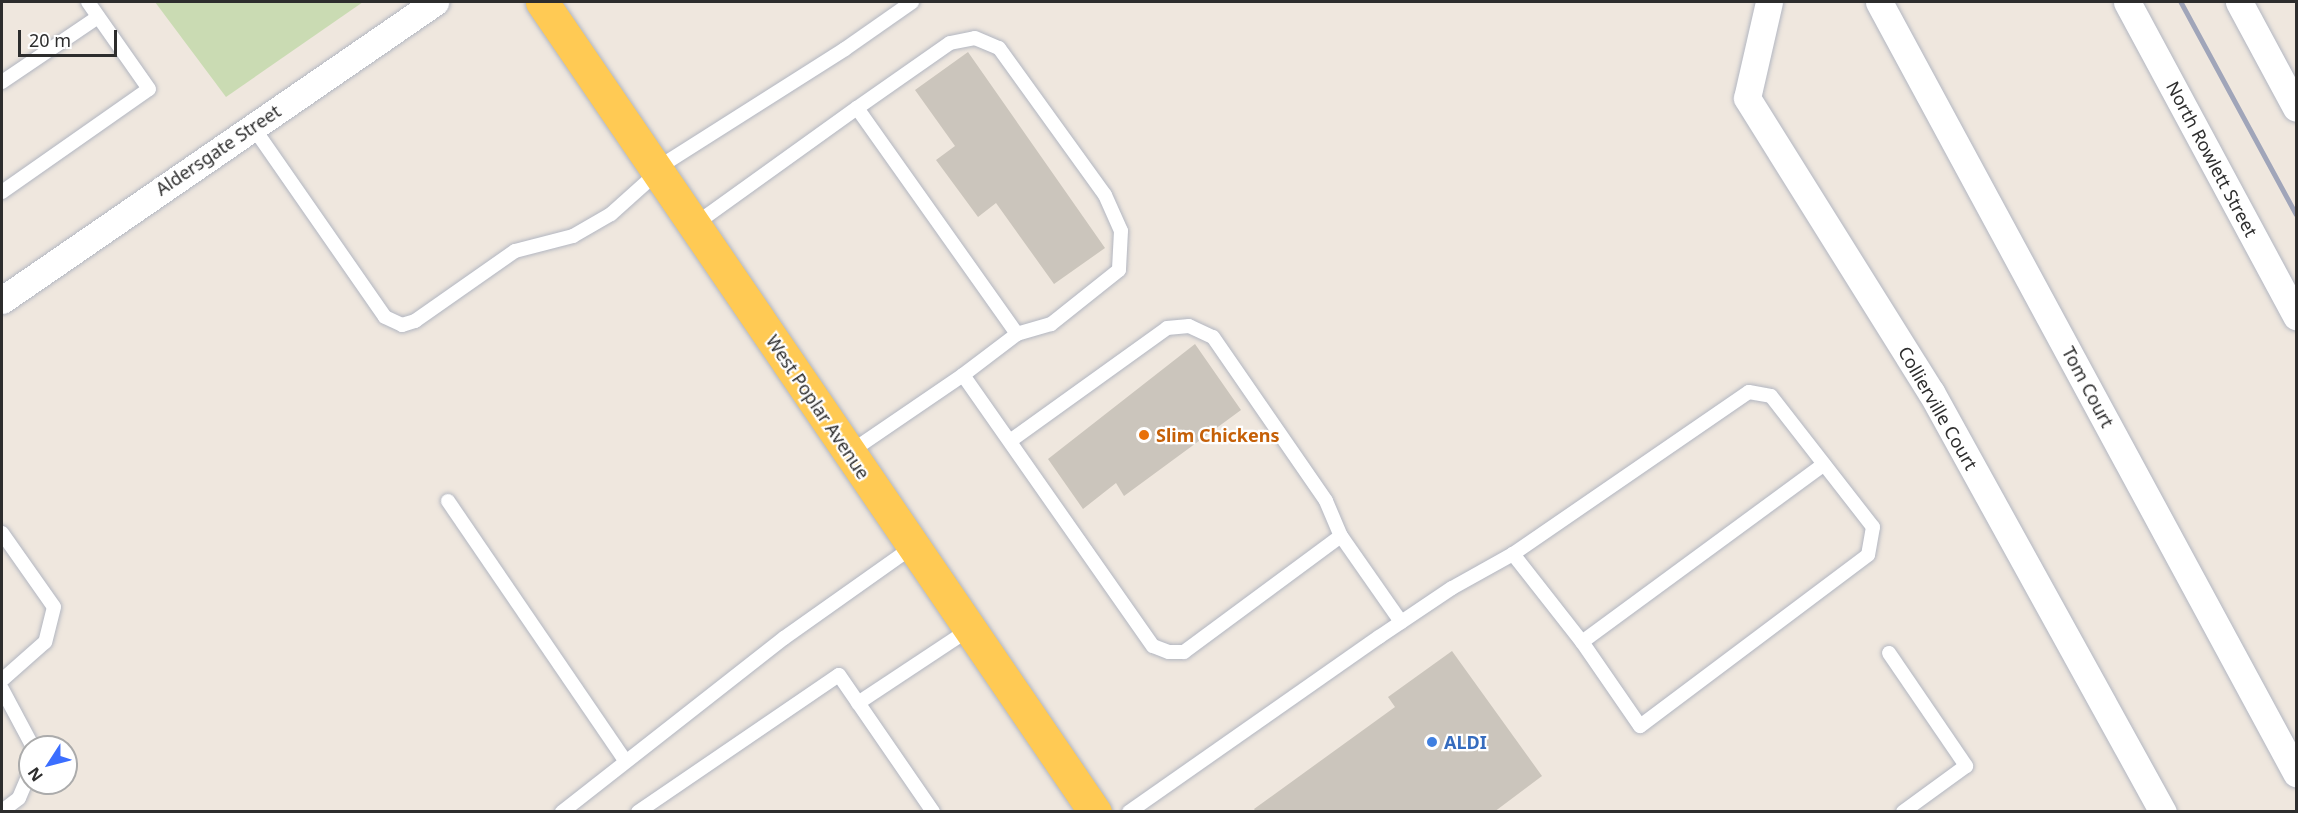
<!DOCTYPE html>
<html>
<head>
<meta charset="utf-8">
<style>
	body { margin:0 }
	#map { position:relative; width:2298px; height:813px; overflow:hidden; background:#efe7de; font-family:"Noto Sans",sans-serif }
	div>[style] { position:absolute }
	.cemetery>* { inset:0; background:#cadbb3 }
	.building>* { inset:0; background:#cbc5bc }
	.roads { filter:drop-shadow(0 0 2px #b2b6c1) drop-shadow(0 0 2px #b2b6c1) }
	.lane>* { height:14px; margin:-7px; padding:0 7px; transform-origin:7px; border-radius:7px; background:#fff }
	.street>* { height:27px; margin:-13.5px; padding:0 13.5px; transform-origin:13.5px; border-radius:13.5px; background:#fff }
	.primary>* { height:33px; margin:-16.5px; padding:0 16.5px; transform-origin:16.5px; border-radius:16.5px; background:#ffca54 }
	.rail>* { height:4.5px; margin:-2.25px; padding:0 2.25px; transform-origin:2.25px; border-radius:2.25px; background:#a0a5b9 }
	.dots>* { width:16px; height:16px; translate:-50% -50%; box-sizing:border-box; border:3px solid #fff; border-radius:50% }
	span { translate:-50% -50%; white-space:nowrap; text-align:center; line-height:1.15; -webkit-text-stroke:4.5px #fff; paint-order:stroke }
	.street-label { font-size:18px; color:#2d2d2d }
	.food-label { font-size:18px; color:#c56008; font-weight:700 }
	.left { translate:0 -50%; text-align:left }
	.shop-label { font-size:18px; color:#366cbe; font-weight:700 }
	.frame { position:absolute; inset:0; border:3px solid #2d2d2d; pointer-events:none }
	.north { position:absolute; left:18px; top:735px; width:60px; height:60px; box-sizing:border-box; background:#fff; border:2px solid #ababab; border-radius:50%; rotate:234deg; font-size:16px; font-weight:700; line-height:24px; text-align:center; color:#2d2d2d }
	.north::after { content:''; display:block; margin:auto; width:21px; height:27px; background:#3b6eff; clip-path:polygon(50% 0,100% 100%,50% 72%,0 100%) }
	.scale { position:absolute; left:18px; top:30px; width:99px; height:27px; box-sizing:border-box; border:3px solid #2d2d2d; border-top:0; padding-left:8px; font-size:18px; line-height:21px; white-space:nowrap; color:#2d2d2d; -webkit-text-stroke:4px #fff; paint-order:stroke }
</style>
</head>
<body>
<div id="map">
	<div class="cemetery">
		<div style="clip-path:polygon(155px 2px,363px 2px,226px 97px)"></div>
	</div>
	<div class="building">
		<div style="clip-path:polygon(968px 52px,1105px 248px,1054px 284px,996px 203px,978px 217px,936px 160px,955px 146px,915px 90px)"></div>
		<div style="clip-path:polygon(1195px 344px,1241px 410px,1124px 496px,1116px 483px,1083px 509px,1048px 459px)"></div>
		<div style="clip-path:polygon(1452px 651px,1542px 776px,1494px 812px,1256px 812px,1254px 809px,1395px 707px,1388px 697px)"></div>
	</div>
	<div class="roads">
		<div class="lane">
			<div style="left:2px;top:82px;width:116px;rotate:-34.1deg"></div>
			<div style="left:857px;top:108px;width:113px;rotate:-35deg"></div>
			<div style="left:950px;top:43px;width:25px;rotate:-11deg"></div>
			<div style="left:975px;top:38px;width:26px;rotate:23deg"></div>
			<div style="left:999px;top:48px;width:181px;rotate:54.2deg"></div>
			<div style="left:1105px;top:195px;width:39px;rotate:66deg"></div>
			<div style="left:1121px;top:231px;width:39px;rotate:93deg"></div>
			<div style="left:1119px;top:270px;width:87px;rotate:141.5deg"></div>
			<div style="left:1051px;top:324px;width:35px;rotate:164deg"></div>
			<div style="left:253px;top:127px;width:231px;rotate:55.2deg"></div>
			<div style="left:385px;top:317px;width:19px;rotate:25deg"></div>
			<div style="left:402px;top:325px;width:14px;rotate:-17deg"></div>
			<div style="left:415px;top:321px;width:122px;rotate:-35deg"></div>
			<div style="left:515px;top:251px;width:60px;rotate:-14.5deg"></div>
			<div style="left:573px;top:236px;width:44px;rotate:-30.1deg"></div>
			<div style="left:611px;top:214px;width:63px;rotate:-41.8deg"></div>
			<div style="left:656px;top:169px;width:224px;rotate:-32.4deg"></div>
			<div style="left:845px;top:49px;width:82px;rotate:-35deg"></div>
			<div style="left:2px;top:192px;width:179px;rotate:-35deg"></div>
			<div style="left:149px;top:89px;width:106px;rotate:-125deg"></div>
			<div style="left:694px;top:225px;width:201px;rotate:-35.7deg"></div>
			<div style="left:857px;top:108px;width:277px;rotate:54.7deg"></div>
			<div style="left:1017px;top:334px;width:68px;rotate:142.8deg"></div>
			<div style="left:963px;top:375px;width:137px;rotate:145.7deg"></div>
			<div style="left:963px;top:375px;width:331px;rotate:55deg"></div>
			<div style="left:1153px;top:646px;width:17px;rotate:21deg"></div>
			<div style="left:1169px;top:652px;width:15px"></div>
			<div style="left:1184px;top:652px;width:195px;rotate:-36.5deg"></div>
			<div style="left:1010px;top:441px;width:193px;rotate:-35.7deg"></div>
			<div style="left:1167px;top:328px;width:22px;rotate:-5deg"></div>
			<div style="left:1189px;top:326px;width:26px;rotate:25deg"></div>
			<div style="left:1213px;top:337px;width:199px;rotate:55.4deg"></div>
			<div style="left:1326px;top:501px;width:38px;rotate:67deg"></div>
			<div style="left:1341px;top:536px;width:105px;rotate:55.1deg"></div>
			<div style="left:448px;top:501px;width:314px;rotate:55.7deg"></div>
			<div style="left:2px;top:533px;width:90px;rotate:54.9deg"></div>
			<div style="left:54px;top:607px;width:36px;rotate:104deg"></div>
			<div style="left:45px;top:642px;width:57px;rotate:138.5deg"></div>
			<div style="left:1582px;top:642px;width:300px;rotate:-36.3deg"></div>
			<div style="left:1889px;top:653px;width:137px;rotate:55.7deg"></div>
			<div style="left:1966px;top:766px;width:78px;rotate:143.9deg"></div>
			<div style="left:2px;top:689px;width:66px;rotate:61.9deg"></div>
			<div style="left:858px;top:703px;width:134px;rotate:-33.5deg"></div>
			<div style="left:2px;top:811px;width:21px;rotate:-37deg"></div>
			<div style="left:19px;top:798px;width:28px;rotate:-67deg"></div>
			<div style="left:562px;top:812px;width:282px;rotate:-38.1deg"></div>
			<div style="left:784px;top:638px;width:159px;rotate:-35.3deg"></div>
			<div style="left:638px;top:812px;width:243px;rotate:-34.3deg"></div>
			<div style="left:839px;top:675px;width:166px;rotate:55.5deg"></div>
			<div style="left:1129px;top:812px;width:305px;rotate:-35deg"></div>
			<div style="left:1379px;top:637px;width:88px;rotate:-33.9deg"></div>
			<div style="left:1452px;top:588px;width:70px;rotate:-29.1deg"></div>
			<div style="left:1513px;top:554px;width:286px;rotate:-34.5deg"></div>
			<div style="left:1749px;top:392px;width:22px;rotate:10deg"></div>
			<div style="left:1771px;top:396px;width:166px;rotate:52.1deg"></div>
			<div style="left:1873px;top:527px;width:28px;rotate:100deg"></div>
			<div style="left:1868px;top:555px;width:285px;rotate:143.1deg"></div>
			<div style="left:1640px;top:726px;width:102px;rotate:-124.6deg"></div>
			<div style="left:1582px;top:642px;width:112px;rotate:-128.1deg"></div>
		</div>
		<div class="street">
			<div style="left:1769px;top:2px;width:98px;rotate:102.9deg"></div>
			<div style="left:1747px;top:98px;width:347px;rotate:58deg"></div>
			<div style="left:1931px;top:392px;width:480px;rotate:61.1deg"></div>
			<div style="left:1879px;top:2px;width:877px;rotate:61.59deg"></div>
			<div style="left:2127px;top:2px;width:357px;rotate:61.7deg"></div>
			<div style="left:2239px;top:2px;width:120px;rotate:61.7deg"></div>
			<div style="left:2px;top:300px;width:526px;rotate:-34.54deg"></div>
		</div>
		<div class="primary">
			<div style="left:542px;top:2px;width:981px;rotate:55.68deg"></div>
		</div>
	</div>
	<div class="rail">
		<div style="left:2181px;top:2px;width:241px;rotate:61.5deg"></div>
	</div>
	<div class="dots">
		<div style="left:1144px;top:435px;background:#e8710a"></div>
		<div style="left:1432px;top:742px;background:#3f7fe0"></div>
	</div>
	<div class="street-label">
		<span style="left:218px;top:150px;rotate:-34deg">Aldersgate Street</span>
		<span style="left:2212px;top:159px;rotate:62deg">North Rowlett Street</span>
		<span style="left:2088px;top:387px;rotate:62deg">Tom Court</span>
		<span style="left:818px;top:407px;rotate:56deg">West Poplar Avenue</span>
		<span style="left:1938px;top:408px;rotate:60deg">Collierville Court</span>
	</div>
	<div class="food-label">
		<span class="left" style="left:1156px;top:435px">Slim Chickens</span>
	</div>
	<div class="shop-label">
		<span class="left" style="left:1444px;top:742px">ALDI</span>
	</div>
	<div class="frame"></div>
	<div class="north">N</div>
	<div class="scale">20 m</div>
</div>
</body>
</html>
